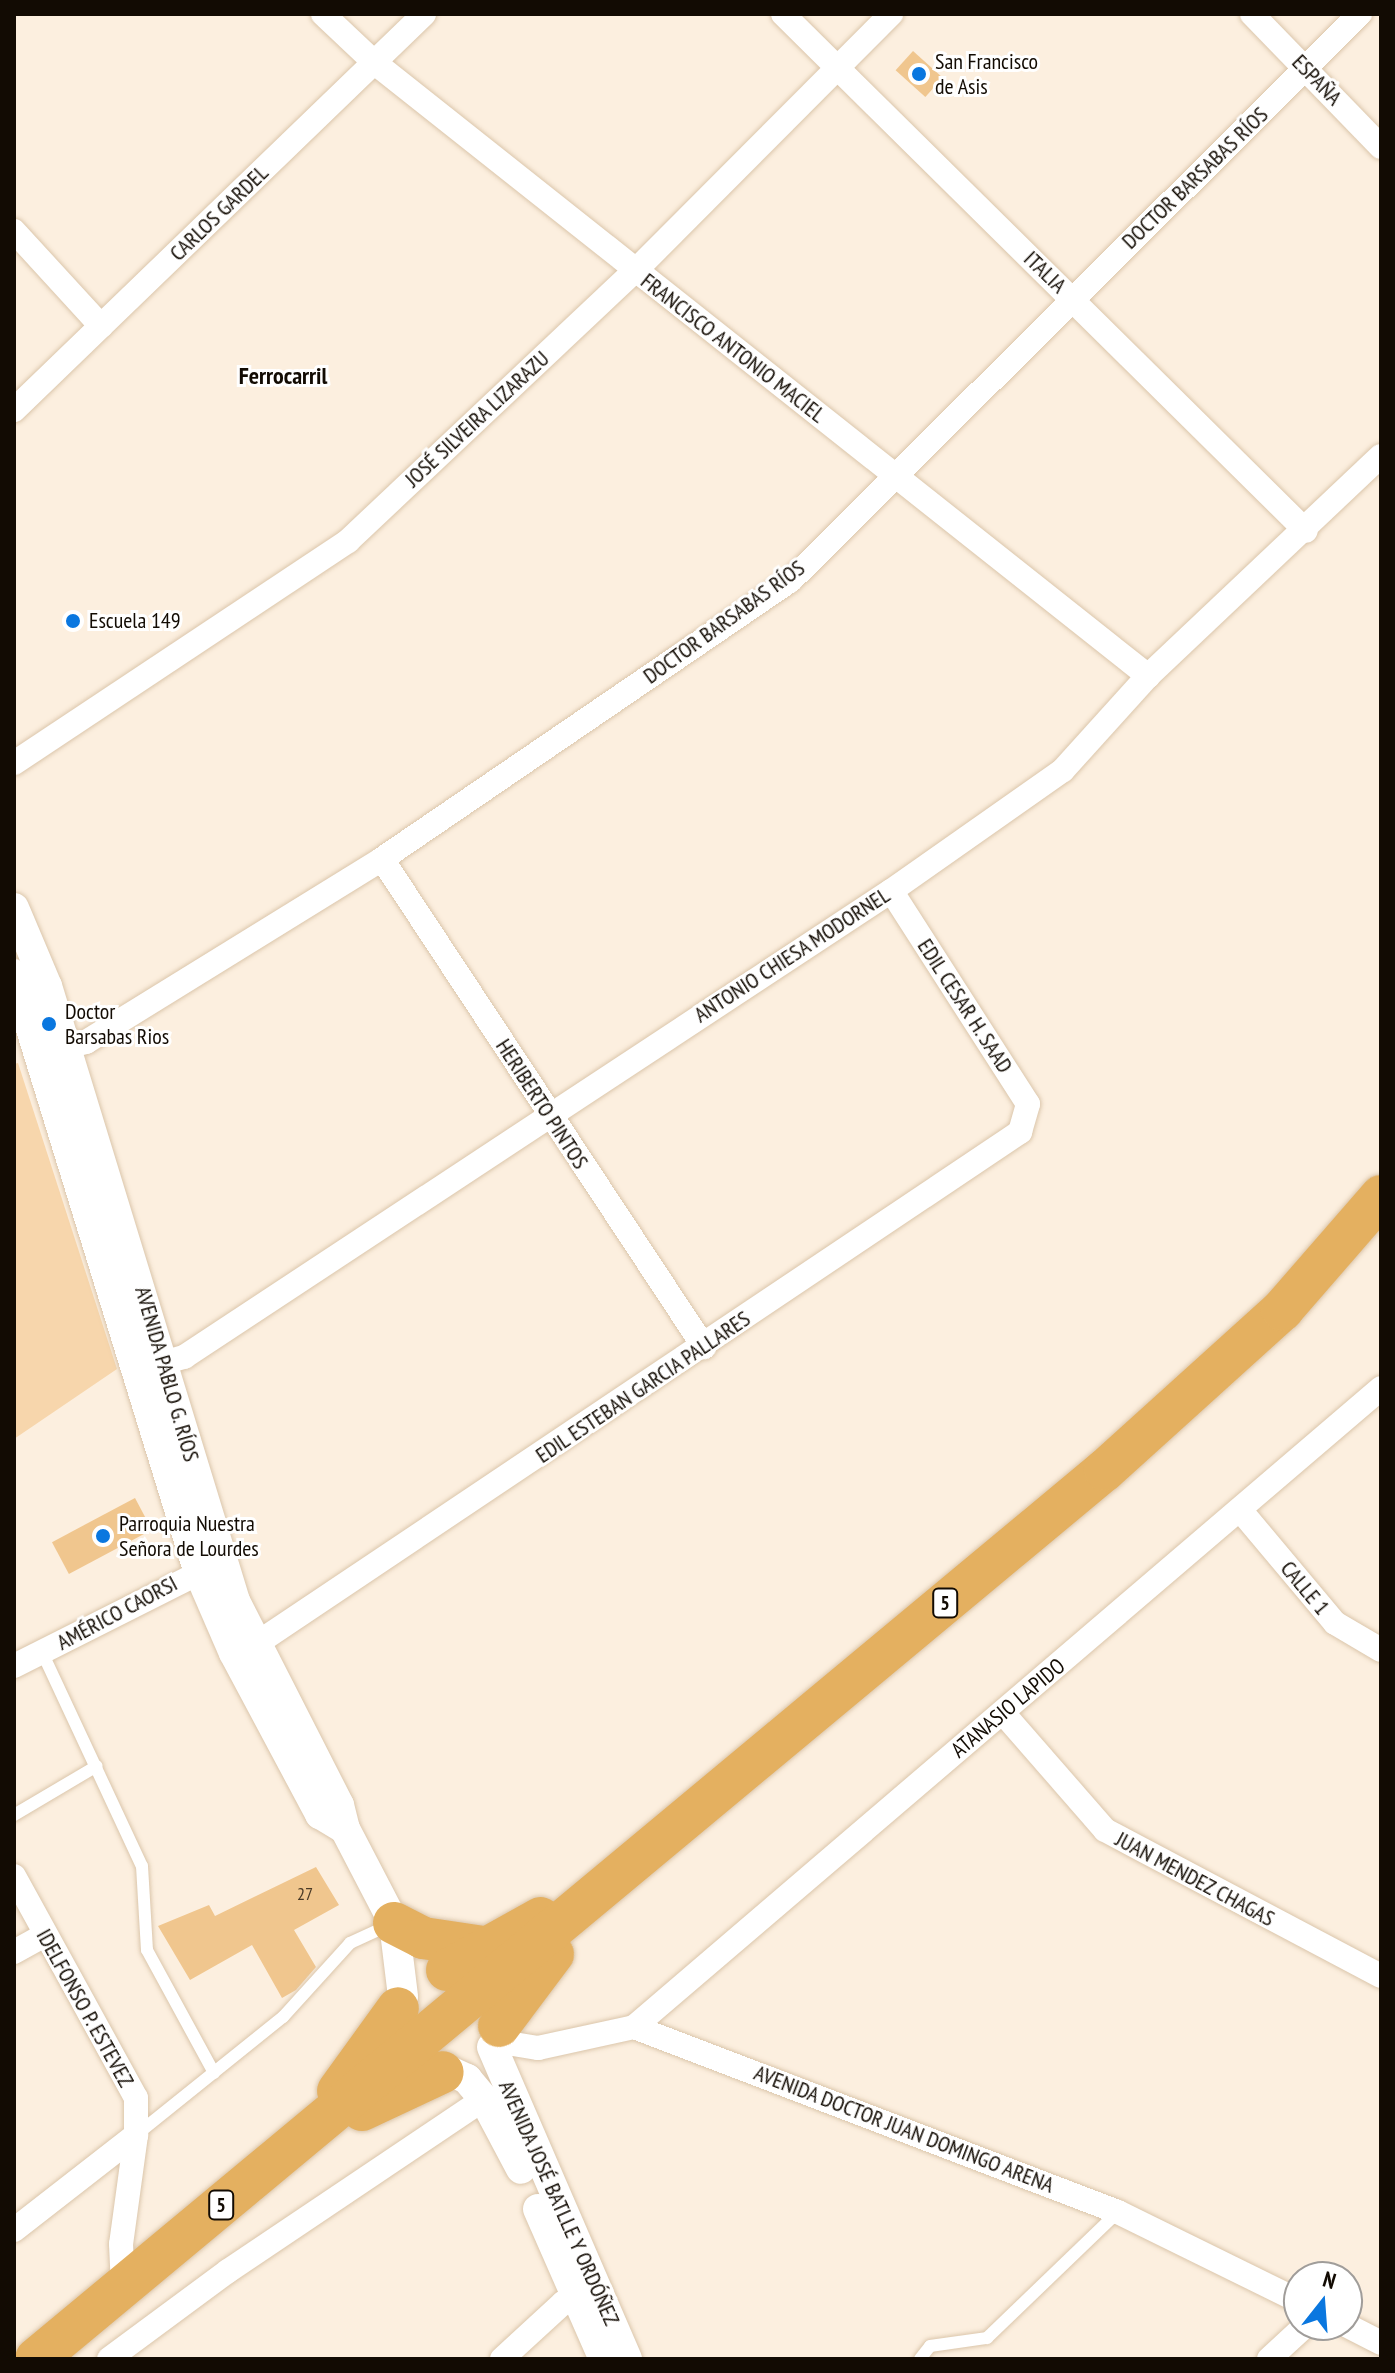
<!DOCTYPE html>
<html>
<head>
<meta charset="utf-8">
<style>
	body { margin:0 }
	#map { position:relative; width:1395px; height:2373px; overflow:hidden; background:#fcefdf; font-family:"PT Sans Narrow",sans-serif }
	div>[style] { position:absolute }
	.green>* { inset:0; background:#f7d6ac }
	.building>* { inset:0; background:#f0c68e; transform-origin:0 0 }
	.roads { filter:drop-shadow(0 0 2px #dbc6ab) drop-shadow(0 0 2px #dbc6ab) }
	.service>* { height:12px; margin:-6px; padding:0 6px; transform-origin:6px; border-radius:6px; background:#fff }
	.minor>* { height:24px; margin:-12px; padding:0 12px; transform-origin:12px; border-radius:12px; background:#fff }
	.tertiary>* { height:30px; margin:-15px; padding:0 15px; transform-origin:15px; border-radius:15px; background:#fff }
	.trunk>* { height:42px; margin:-21px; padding:0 21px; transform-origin:21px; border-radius:21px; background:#e4b060 }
	.dots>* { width:22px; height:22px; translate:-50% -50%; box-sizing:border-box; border:4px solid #fff; border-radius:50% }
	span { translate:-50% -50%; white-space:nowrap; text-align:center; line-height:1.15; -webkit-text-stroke:6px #fff; paint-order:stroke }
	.number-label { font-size:18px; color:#4a3a26 }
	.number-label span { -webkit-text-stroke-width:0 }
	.shield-label span { padding:2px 6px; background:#fff; border:2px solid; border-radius:6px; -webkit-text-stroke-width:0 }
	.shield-label { font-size:20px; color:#120b03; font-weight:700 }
	.poi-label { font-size:22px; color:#120b03 }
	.left { translate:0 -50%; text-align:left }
	.street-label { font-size:22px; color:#120b03 }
	.neighbourhood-label { font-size:24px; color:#120b03; font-weight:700 }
	.frame { position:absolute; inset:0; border:16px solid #120b03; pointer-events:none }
	.north { position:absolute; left:1283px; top:2261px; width:80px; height:80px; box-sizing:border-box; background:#fff; border:2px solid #a09d9a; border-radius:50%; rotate:17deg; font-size:22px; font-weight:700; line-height:32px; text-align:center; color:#120b03 }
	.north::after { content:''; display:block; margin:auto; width:28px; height:36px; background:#0a77df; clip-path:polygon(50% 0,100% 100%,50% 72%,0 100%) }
</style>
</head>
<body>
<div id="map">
	<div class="green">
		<div style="clip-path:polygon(18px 1063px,117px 1369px,14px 1439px,14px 1064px)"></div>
	</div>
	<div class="building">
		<div style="left:913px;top:51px;width:40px;height:26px;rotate:42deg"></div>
		<div style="left:135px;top:1498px;width:36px;height:94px;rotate:62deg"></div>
		<div style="clip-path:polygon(316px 1867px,339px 1905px,294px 1930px,316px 1967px,296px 1990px,282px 1998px,252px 1945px,190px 1980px,158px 1926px,209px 1905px,215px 1916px)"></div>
	</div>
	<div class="roads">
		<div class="service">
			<div style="left:42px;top:1652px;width:236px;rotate:65deg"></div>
			<div style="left:142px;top:1866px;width:84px;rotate:86.6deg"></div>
			<div style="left:147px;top:1950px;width:140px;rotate:61.4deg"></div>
			<div style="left:14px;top:1815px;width:96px;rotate:-30.6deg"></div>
			<div style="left:136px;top:2135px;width:189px;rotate:-38.8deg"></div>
			<div style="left:283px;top:2017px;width:100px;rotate:-47.8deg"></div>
			<div style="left:350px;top:1943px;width:41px;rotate:-24.7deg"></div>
			<div style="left:920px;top:2359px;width:16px;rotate:-52deg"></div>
			<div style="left:930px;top:2346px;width:58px;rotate:-8deg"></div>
			<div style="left:987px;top:2338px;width:182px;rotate:-43.9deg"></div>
		</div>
		<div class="minor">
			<div style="left:323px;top:14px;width:71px;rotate:43.3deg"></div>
			<div style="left:375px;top:63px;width:987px;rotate:38.41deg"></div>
			<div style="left:783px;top:14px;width:735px;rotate:44.67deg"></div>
			<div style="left:1252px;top:14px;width:185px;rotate:45.9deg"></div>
			<div style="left:14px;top:231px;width:129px;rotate:47.5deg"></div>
			<div style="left:14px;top:410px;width:570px;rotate:-44deg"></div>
			<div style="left:14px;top:763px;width:401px;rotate:-33.6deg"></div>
			<div style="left:348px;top:541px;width:394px;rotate:-43.3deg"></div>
			<div style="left:635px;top:271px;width:363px;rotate:-45.1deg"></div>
			<div style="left:382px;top:859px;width:585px;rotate:56.58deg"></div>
			<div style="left:66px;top:1047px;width:21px;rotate:-14deg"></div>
			<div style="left:86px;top:1042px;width:348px;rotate:-31.7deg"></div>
			<div style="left:382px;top:859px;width:494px;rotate:-34.3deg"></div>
			<div style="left:790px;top:581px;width:804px;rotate:-44.85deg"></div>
			<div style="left:145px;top:1368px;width:41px;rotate:-15.8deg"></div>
			<div style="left:184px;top:1357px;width:847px;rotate:-33.39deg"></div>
			<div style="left:891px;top:891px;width:210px;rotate:-35.1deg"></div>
			<div style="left:1063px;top:770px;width:127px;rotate:-47.9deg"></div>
			<div style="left:1148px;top:676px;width:320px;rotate:-43.4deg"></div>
			<div style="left:1241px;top:1511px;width:146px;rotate:50deg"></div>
			<div style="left:1335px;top:1623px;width:53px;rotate:30.4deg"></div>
			<div style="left:256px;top:1644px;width:920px;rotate:-33.83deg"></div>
			<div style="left:1020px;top:1132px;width:29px;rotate:-74deg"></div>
			<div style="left:1028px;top:1104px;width:253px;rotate:-122.7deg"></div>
			<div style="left:14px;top:1666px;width:225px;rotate:-26.7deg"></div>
			<div style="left:1003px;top:1713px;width:155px;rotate:48.9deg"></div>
			<div style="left:1105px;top:1830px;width:312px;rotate:27.9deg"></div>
			<div style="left:14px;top:1876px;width:253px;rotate:61.2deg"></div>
			<div style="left:136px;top:2098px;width:37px;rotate:90deg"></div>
			<div style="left:136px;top:2135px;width:110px;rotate:97.8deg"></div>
			<div style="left:121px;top:2244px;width:43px;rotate:87.3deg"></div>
			<div style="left:14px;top:1952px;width:33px;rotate:-29deg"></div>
			<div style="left:634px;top:2027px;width:983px;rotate:-40.54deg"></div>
			<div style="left:495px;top:2041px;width:44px;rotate:9.2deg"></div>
			<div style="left:538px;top:2048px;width:98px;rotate:-12.3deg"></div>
			<div style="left:634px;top:2027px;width:518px;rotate:20.92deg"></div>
			<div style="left:1118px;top:2212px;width:202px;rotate:26.2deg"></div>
			<div style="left:14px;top:2230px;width:155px;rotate:-37.9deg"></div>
			<div style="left:1346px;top:2325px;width:39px;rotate:27deg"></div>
			<div style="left:109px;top:2359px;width:148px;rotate:-36.5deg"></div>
			<div style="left:228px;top:2271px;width:308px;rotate:-33.9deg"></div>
			<div style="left:502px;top:2359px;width:83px;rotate:-42.6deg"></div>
			<div style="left:563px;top:2303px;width:32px;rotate:-26deg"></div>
			<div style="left:1269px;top:2359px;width:50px;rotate:-42.6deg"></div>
		</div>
		<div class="tertiary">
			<div style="left:14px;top:908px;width:85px;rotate:67.1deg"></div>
			<div style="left:47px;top:986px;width:643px;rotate:73deg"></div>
			<div style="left:235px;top:1601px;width:229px;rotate:63deg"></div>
			<div style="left:339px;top:1805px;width:25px;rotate:76deg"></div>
			<div style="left:345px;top:1829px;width:106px;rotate:62.5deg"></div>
			<div style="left:394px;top:1923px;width:21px;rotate:43deg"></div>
			<div style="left:14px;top:974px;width:624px;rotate:72.84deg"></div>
			<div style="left:198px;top:1570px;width:90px;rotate:66.6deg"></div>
			<div style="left:234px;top:1653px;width:183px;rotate:61.9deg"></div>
			<div style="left:320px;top:1814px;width:29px;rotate:31deg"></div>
			<div style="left:394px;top:1923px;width:74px;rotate:83deg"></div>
			<div style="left:492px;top:2047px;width:340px;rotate:66.6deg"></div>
			<div style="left:452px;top:2072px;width:17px;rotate:25deg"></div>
			<div style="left:467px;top:2079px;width:26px;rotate:50deg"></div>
			<div style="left:484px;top:2099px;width:79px;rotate:62.1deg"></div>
			<div style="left:538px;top:2209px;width:164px;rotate:66.3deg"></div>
		</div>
		<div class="trunk">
			<div style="left:394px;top:1923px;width:33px;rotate:27deg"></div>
			<div style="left:423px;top:1938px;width:61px;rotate:8.5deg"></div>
			<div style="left:447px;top:1970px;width:107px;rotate:-29deg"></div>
			<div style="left:499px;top:2026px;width:90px;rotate:-53.1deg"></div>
			<div style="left:338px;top:2091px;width:102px;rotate:-54.1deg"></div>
			<div style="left:362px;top:2110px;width:89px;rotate:-25.1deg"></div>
			<div style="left:36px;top:2359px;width:1390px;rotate:-39.75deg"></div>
			<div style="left:1105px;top:1470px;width:239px;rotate:-42.1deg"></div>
			<div style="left:1282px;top:1310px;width:151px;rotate:-49deg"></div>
		</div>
	</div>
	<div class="dots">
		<div style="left:919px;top:74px;background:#0a77df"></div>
		<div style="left:73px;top:621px;background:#0a77df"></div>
		<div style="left:49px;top:1024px;background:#0a77df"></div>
		<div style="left:103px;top:1536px;background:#0a77df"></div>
	</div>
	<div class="number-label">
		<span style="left:305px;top:1894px">27</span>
	</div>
	<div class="shield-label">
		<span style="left:945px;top:1603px">5</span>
		<span style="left:221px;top:2205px">5</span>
	</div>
	<div class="poi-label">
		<span class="left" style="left:935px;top:74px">San Francisco<br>de Asis</span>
		<span class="left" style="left:89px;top:621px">Escuela 149</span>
		<span class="left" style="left:65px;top:1024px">Doctor<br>Barsabas Rios</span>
		<span class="left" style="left:119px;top:1536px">Parroquia Nuestra<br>Señora de Lourdes</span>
	</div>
	<div class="street-label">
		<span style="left:1317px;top:80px;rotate:46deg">ESPAÑA</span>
		<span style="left:1195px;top:178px;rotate:-44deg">DOCTOR BARSABAS RÍOS</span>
		<span style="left:219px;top:213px;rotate:-44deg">CARLOS GARDEL</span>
		<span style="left:1045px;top:272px;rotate:44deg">ITALIA</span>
		<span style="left:733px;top:348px;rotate:38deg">FRANCISCO ANTONIO MACIEL</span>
		<span style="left:477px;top:419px;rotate:-43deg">JOSÉ SILVEIRA LIZARAZU</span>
		<span style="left:724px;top:622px;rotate:-36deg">DOCTOR BARSABAS RÍOS</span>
		<span style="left:792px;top:955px;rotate:-33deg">ANTONIO CHIESA MODORNEL</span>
		<span style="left:965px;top:1006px;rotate:57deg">EDIL CESAR H. SAAD</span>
		<span style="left:542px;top:1104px;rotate:57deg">HERIBERTO PINTOS</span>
		<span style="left:167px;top:1374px;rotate:74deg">AVENIDA PABLO G. RÍOS</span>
		<span style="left:643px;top:1387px;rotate:-34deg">EDIL ESTEBAN GARCIA PALLARES</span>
		<span style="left:1305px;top:1588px;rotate:50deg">CALLE 1</span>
		<span style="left:117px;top:1613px;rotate:-28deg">AMÉRICO CAORSI</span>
		<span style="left:1008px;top:1708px;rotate:-40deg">ATANASIO LAPIDO</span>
		<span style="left:1195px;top:1879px;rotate:28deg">JUAN MENDEZ CHAGAS</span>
		<span style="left:85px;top:2008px;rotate:61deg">IDELFONSO P. ESTEVEZ</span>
		<span style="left:904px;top:2129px;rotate:21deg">AVENIDA DOCTOR JUAN DOMINGO ARENA</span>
		<span style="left:559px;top:2203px;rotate:66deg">AVENIDA JOSÉ BATLLE Y ORDÓÑEZ</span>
	</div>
	<div class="neighbourhood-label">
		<span style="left:283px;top:376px">Ferrocarril</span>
	</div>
	<div class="frame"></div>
	<div class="north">N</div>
</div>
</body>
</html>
